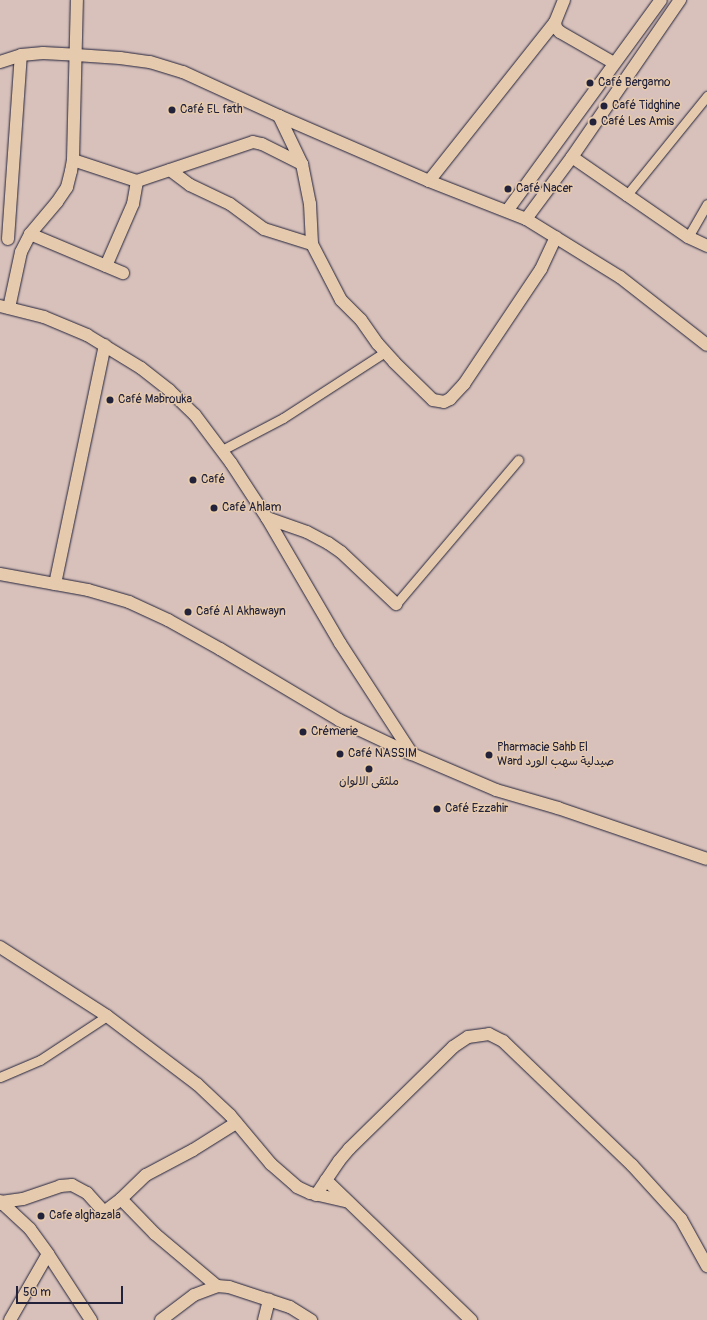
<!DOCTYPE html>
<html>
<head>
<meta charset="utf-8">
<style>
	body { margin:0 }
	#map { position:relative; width:707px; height:1320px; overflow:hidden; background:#d8c1bb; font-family:Pangolin,"Playpen Sans Arabic",sans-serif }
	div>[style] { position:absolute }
	.roads { filter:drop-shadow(0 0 1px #22223b) drop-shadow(0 0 1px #22223b) }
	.pedestrian>* { height:9px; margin:-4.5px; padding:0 4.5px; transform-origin:4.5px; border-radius:4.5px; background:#e6caad }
	.minor>* { height:12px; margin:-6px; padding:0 6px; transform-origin:6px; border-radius:6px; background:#e6caad }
	.dots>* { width:11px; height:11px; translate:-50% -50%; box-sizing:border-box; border:2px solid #e6caad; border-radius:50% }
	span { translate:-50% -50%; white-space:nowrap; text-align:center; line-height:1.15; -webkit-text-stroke:3px #e6caad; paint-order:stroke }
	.poi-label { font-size:12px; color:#22223b }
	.left { translate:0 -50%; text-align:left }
	.scale { position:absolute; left:16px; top:1286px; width:107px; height:18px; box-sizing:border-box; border:2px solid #22223b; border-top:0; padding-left:5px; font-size:12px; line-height:14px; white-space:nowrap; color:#22223b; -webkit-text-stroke:3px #e6caad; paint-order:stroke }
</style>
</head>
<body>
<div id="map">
	<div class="roads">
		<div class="pedestrian">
			<div style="left:626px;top:196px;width:129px;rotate:-51deg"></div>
			<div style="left:688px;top:237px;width:38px;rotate:-60deg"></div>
			<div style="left:222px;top:450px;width:69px;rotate:-27.7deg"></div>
			<div style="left:283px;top:418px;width:121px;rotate:-32.9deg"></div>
			<div style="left:396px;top:604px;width:189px;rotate:-49.7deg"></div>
			<div style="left:0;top:1077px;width:43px;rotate:-23deg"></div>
			<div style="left:40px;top:1060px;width:80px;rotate:-33.3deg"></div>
		</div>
		<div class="minor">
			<div style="left:564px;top:0;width:24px;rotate:112deg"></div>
			<div style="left:555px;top:22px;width:6px;rotate:81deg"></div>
			<div style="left:556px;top:28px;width:6px;rotate:45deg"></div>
			<div style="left:560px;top:32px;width:62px;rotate:29.9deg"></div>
			<div style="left:0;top:62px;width:22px;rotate:-18deg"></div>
			<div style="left:21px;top:55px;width:22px;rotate:-5deg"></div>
			<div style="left:43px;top:53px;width:33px;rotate:3deg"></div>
			<div style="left:76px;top:55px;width:44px;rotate:3.9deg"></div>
			<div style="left:120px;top:58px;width:30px;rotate:8deg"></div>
			<div style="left:150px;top:62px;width:34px;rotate:17deg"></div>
			<div style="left:183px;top:72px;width:106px;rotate:24.6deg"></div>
			<div style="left:279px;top:116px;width:163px;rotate:23.4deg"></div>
			<div style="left:429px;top:181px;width:104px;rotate:21.4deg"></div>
			<div style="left:526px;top:219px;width:110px;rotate:31.7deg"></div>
			<div style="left:620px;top:277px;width:110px;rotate:38deg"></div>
			<div style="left:279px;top:116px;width:53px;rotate:64.4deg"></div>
			<div style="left:302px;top:164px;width:41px;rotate:78.7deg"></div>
			<div style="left:310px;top:204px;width:40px;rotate:87.1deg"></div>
			<div style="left:312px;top:244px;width:63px;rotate:62.6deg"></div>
			<div style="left:341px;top:300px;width:28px;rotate:45deg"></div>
			<div style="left:361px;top:320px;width:29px;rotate:55deg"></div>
			<div style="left:378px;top:344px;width:24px;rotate:48deg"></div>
			<div style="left:394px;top:362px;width:54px;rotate:44.3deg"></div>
			<div style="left:433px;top:400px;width:11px;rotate:10deg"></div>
			<div style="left:444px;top:402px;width:7px;rotate:-27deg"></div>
			<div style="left:450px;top:399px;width:21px;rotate:-47deg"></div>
			<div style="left:464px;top:384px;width:138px;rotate:-56.2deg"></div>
			<div style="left:541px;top:269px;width:35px;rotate:-65deg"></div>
			<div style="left:572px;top:157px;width:141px;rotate:34.6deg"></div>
			<div style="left:688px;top:237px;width:21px;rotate:25deg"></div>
			<div style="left:73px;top:160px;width:67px;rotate:18.2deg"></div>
			<div style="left:137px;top:181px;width:122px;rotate:-18.6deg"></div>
			<div style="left:253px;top:142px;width:9px;rotate:13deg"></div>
			<div style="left:262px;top:144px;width:45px;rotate:26.6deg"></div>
			<div style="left:170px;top:170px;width:25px;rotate:37deg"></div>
			<div style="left:190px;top:185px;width:44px;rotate:25.4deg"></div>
			<div style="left:230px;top:204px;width:42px;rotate:36.3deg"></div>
			<div style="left:264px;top:229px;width:50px;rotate:17.4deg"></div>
			<div style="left:429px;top:181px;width:203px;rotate:-51.6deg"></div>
			<div style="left:507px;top:211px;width:261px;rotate:-53.9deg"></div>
			<div style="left:526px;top:219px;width:77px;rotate:-53.4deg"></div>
			<div style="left:572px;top:157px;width:191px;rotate:-55.5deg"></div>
			<div style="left:30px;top:234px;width:101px;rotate:22.8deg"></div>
			<div style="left:8px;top:239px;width:184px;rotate:-86deg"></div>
			<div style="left:106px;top:266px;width:68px;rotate:-66.5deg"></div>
			<div style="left:133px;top:204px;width:23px;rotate:-80deg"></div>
			<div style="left:0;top:306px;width:45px;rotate:14deg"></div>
			<div style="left:44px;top:317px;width:47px;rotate:22.7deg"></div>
			<div style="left:87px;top:335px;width:63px;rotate:31.4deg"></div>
			<div style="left:141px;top:368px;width:36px;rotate:38deg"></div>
			<div style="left:169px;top:390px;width:36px;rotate:44deg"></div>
			<div style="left:195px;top:415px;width:60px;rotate:53.1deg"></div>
			<div style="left:231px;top:463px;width:66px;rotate:56.8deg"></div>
			<div style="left:267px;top:518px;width:145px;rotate:59.7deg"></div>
			<div style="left:340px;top:643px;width:132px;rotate:57deg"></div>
			<div style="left:412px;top:754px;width:91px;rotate:23.2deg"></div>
			<div style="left:496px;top:790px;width:65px;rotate:16.2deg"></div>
			<div style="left:558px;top:808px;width:157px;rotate:18.9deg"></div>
			<div style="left:9px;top:308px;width:57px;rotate:-77.9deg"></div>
			<div style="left:21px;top:252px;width:20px;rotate:-63deg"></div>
			<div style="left:30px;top:234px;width:42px;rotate:-49.8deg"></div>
			<div style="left:57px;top:202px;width:18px;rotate:-56deg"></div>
			<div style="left:67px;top:187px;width:16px;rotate:-76deg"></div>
			<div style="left:71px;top:171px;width:11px;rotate:-80deg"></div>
			<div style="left:73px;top:160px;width:160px;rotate:-88.6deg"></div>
			<div style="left:267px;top:518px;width:42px;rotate:19.3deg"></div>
			<div style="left:307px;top:532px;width:24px;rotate:28deg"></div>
			<div style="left:328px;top:543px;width:16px;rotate:35deg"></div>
			<div style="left:341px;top:552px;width:76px;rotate:43.4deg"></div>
			<div style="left:0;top:574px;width:89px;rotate:10.3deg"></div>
			<div style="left:88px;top:590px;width:43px;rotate:16.3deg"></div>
			<div style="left:129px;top:602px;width:43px;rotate:24.8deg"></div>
			<div style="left:168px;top:620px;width:60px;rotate:29.1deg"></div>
			<div style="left:220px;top:649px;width:139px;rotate:30.8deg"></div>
			<div style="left:339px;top:720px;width:80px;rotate:25.3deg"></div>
			<div style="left:55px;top:584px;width:244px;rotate:-78.2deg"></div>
			<div style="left:0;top:947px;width:127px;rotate:32.8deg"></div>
			<div style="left:107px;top:1016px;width:113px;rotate:37.1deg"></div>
			<div style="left:197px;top:1084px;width:45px;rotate:43.2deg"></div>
			<div style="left:230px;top:1115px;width:64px;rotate:50.1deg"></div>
			<div style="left:271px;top:1164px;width:35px;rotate:41deg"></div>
			<div style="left:297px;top:1187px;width:14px;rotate:25deg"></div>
			<div style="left:310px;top:1193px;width:39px;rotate:13deg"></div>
			<div style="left:326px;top:1180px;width:202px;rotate:44deg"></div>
			<div style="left:316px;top:1195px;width:41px;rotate:-55.9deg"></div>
			<div style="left:339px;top:1161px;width:16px;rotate:-50deg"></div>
			<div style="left:349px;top:1149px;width:146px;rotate:-44.4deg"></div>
			<div style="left:453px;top:1047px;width:18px;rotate:-34deg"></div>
			<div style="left:468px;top:1037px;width:21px;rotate:-8deg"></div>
			<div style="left:489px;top:1034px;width:16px;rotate:27deg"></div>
			<div style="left:503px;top:1041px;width:179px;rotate:43.9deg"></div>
			<div style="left:632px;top:1165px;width:73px;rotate:47.8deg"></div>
			<div style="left:681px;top:1219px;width:54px;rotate:61deg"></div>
			<div style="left:121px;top:1199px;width:49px;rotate:45.8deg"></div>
			<div style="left:155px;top:1234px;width:81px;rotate:40deg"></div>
			<div style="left:0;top:1201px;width:41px;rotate:43deg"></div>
			<div style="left:30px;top:1229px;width:31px;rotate:54deg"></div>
			<div style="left:48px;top:1254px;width:79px;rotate:56.9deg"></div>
			<div style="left:0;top:1204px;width:2px;rotate:-63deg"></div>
			<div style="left:1px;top:1202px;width:22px;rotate:-8deg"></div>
			<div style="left:23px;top:1199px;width:39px;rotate:-19deg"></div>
			<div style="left:60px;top:1186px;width:12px;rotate:-5deg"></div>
			<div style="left:72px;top:1185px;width:17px;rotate:28deg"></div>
			<div style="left:87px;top:1193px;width:25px;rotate:48deg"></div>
			<div style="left:104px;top:1212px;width:21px;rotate:-37deg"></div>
			<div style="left:121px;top:1199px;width:35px;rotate:-44deg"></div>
			<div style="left:146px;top:1175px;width:53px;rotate:-28deg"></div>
			<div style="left:193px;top:1150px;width:51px;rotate:-32.1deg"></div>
			<div style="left:10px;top:1320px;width:76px;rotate:-60.1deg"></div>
			<div style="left:161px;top:1320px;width:41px;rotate:-37.1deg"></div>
			<div style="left:194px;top:1295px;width:25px;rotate:-21deg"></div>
			<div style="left:217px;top:1286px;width:12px;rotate:5deg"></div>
			<div style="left:229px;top:1287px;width:64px;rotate:18.2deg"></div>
			<div style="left:290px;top:1307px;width:25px;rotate:32deg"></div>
			<div style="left:264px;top:1320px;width:21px;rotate:-76deg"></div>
		</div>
	</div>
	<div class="dots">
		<div style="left:590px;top:83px;background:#22223b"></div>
		<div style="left:604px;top:106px;background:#22223b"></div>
		<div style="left:172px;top:110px;background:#22223b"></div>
		<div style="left:593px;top:122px;background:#22223b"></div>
		<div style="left:508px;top:189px;background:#22223b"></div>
		<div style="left:110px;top:400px;background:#22223b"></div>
		<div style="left:193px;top:480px;background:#22223b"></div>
		<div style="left:214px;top:508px;background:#22223b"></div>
		<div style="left:188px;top:612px;background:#22223b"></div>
		<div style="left:303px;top:732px;background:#22223b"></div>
		<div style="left:340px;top:754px;background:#22223b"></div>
		<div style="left:489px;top:755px;background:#22223b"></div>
		<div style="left:369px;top:769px;background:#22223b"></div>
		<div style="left:437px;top:809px;background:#22223b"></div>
		<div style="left:41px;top:1216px;background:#22223b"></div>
	</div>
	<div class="poi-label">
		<span class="left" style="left:598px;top:83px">Café Bergamo</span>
		<span class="left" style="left:612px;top:106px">Café Tidghine</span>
		<span class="left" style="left:180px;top:110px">Café EL fath</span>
		<span class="left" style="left:601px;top:122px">Café Les Amis</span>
		<span class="left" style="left:516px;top:189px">Café Nacer</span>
		<span class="left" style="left:118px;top:400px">Café Mabrouka</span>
		<span class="left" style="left:201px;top:480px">Café</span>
		<span class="left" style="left:222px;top:508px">Café Ahlam</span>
		<span class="left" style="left:196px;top:612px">Café Al Akhawayn</span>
		<span class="left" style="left:311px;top:732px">Crémerie</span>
		<span class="left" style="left:497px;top:755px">Pharmacie Sahb El<br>Ward صيدلية سهب الورد</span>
		<span class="left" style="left:348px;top:754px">Café NASSIM</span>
		<span style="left:369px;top:782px">ملثقى الالوان</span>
		<span class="left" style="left:445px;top:809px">Café Ezzahir</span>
		<span class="left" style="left:49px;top:1216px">Cafe alghazala</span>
	</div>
	<div class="scale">50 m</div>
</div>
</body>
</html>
